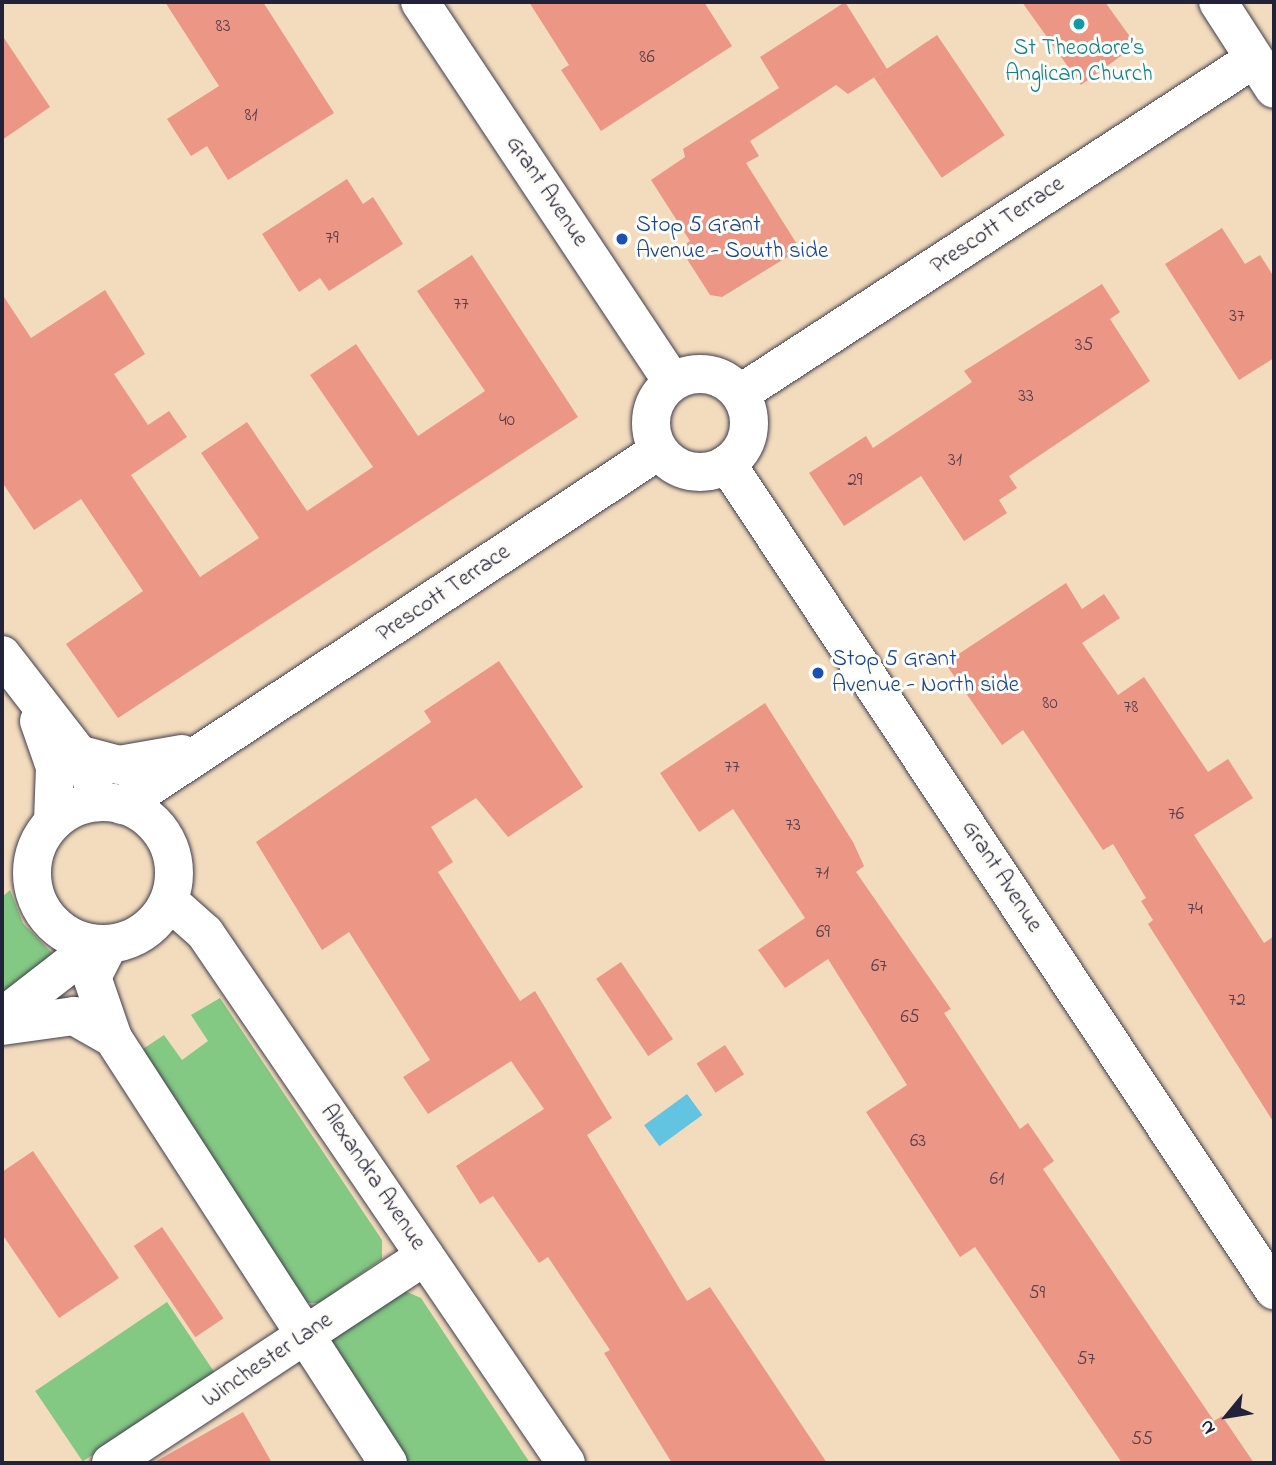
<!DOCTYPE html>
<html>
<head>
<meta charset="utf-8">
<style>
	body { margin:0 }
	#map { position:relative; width:1276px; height:1465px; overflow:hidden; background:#f3dcbd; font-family:"Indie Flower",sans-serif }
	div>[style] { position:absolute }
	.green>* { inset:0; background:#83c883; transform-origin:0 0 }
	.water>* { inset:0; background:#62c4e0; transform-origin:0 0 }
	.building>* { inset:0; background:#ec9686; transform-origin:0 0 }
	.roads { filter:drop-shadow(0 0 2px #413e4e) drop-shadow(0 0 2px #413e4e) }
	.minor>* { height:38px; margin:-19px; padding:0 19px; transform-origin:19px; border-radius:19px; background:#fff }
	.minor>.ring { margin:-19px; padding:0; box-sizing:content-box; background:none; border:38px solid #fff; border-radius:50% }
	.dots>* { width:19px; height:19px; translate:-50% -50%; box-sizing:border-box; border:4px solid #fdfcf7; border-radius:50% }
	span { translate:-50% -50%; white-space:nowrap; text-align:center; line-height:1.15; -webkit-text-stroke:6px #fdfcf7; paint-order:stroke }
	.number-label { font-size:19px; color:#543f4e }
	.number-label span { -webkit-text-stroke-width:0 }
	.culture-label { font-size:23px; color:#0d838f }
	.street-label { font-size:23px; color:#22223b }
	.transit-label { font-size:23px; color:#164399 }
	.left { translate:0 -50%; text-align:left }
	.frame { position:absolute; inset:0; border:4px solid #22223b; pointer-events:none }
	.north { position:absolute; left:1192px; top:1381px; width:70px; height:70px; -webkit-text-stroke:5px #fdfcf7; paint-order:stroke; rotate:240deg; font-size:19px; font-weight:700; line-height:28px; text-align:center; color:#22223b }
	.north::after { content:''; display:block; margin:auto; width:24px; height:32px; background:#22223b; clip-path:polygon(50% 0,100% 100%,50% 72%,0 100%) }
</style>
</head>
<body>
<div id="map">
	<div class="green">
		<div style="clip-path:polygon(10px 890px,23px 923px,53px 954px,2px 1007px,2px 897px)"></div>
		<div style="clip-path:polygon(220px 998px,382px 1240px,382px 1259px,319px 1303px,304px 1303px,134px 1055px,164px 1035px,182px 1060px,208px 1041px,191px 1015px)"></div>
		<div style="clip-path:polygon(405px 1291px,421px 1298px,530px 1463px,406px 1463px,334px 1356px,331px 1339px)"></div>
		<div style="left:167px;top:1302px;width:85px;height:159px;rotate:56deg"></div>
	</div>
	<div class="water">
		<div style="left:687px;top:1094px;width:26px;height:53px;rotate:54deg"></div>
	</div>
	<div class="building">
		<div style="clip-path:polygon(165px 2px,263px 2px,334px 113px,228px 180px,207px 146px,191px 156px,167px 119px,219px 86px)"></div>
		<div style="clip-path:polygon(529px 2px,704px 2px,732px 46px,601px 131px,561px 70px,569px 65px)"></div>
		<div style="clip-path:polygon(845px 2px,887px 69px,848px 94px,836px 85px,750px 141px,759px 156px,746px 163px,800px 249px,722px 297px,710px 295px,680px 248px,690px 241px,651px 180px,685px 157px,683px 149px,779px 88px,760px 57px)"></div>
		<div style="clip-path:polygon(1022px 2px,1105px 2px,1136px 45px,1081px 85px)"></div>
		<div style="clip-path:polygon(2px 35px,50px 107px,2px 140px)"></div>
		<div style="left:937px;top:35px;width:121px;height:76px;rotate:56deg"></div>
		<div style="clip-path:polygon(347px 179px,363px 204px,373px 197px,403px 244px,329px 291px,320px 278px,299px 292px,262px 234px)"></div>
		<div style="clip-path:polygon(1222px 228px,1245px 264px,1260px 255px,1274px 277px,1274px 358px,1239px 380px,1165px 264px)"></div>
		<div style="clip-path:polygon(472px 255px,578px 417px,118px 718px,66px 644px,143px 591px,81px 499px,34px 530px,2px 482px,2px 294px,31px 338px,105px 290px,145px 354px,114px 374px,148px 425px,169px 411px,187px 437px,131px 475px,200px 577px,259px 538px,201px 453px,247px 422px,307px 511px,373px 467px,310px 375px,356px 344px,418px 436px,485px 391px,417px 291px)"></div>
		<div style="clip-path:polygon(1102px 284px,1120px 312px,1110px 319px,1150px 381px,1009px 476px,1017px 488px,999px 500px,1007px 513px,964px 541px,921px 476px,844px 526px,809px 473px,866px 436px,873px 448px,972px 382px,964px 371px)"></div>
		<div style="clip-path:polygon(1066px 583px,1082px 609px,1104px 594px,1120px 618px,1082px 643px,1118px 695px,1144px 677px,1208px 772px,1228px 759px,1253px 798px,1194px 835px,1264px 943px,1274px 936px,1274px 1123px,1148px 924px,1153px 920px,1141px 901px,1146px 898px,1113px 844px,1103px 850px,1023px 730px,1002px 745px,945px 663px)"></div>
		<div style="clip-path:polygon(499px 661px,583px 787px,508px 837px,476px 798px,431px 827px,453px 862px,438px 872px,520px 1001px,535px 991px,612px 1118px,587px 1135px,687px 1301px,710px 1287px,827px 1463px,672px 1463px,604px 1353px,610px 1350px,548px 1257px,539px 1263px,493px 1196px,480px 1204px,456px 1166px,544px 1109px,511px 1061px,428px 1114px,403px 1077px,430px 1060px,349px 932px,322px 950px,256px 842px,431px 722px,424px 711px)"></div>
		<div style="clip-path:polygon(765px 703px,853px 842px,864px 866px,856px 872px,951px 1009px,944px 1013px,1020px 1129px,1028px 1123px,1054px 1161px,1043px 1169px,1214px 1421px,1222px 1416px,1254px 1463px,1122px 1463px,975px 1247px,960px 1257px,866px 1112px,907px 1085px,828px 959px,785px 988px,758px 950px,805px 918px,733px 809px,699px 832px,660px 773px)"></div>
		<div style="left:621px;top:962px;width:93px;height:30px;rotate:56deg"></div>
		<div style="left:725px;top:1045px;width:35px;height:34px;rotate:57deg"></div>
		<div style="clip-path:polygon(33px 1151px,119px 1278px,59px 1318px,2px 1234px,2px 1172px)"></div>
		<div style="left:162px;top:1227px;width:110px;height:34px;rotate:56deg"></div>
		<div style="clip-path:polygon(243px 1412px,272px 1463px,153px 1463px)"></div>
	</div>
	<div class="roads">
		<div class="minor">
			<div style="left:420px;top:2px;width:456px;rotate:56.4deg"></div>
			<div style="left:1218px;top:2px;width:103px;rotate:57.2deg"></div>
			<div class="ring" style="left:651px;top:374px;width:60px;height:60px"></div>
			<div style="left:741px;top:393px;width:612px;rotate:-33.07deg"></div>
			<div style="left:727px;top:464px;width:991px;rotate:56.49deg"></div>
			<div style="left:2px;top:655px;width:139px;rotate:52.3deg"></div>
			<div style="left:87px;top:765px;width:39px;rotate:73deg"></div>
			<div style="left:39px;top:721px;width:49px;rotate:70.8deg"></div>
			<div style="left:55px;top:767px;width:55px;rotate:92.1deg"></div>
			<div style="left:78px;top:754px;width:42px;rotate:15deg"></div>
			<div style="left:119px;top:765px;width:64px;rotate:-9.9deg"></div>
			<div class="ring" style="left:32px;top:802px;width:104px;height:104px"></div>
			<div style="left:122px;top:805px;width:642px;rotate:-33.44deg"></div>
			<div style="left:169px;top:901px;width:48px;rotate:41.6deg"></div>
			<div style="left:205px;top:933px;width:641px;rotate:55.74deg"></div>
			<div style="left:109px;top:944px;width:37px;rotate:117deg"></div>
			<div style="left:92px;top:977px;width:65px;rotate:71deg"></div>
			<div style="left:113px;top:1038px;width:506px;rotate:57.09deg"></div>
			<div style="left:2px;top:1017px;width:119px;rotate:-37.8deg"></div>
			<div style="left:2px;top:1026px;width:73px;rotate:-7.9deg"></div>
			<div style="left:74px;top:1016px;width:45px;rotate:29.4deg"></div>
			<div style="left:111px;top:1463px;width:376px;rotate:-33.4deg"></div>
		</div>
	</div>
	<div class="dots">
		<div style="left:1079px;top:24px;background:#0f9aa8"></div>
		<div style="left:622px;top:239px;background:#1a4fb4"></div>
		<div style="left:818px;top:673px;background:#1a4fb4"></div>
	</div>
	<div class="number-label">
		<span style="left:223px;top:27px">83</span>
		<span style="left:647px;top:58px">86</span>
		<span style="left:251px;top:116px">81</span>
		<span style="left:332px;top:239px">79</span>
		<span style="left:461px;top:305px">77</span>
		<span style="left:1237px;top:317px">37</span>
		<span style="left:1084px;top:346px">35</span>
		<span style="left:1026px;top:397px">33</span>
		<span style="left:507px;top:421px">40</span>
		<span style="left:955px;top:461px">31</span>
		<span style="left:855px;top:481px">29</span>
		<span style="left:1050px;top:704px">80</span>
		<span style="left:1131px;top:708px">78</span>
		<span style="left:732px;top:768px">77</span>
		<span style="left:1176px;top:815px">76</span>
		<span style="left:793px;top:826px">73</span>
		<span style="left:822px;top:874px">71</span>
		<span style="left:1195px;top:910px">74</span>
		<span style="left:823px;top:933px">69</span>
		<span style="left:879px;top:967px">67</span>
		<span style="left:1237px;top:1001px">72</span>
		<span style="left:910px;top:1018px">65</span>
		<span style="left:918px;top:1142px">63</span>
		<span style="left:997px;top:1180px">61</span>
		<span style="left:1037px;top:1294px">59</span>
		<span style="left:1086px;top:1360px">57</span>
		<span style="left:1142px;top:1440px">55</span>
	</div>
	<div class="culture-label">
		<span style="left:1079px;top:62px">St Theodore’s<br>Anglican Church</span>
	</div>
	<div class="street-label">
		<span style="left:546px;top:192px;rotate:56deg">Grant Avenue</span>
		<span style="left:998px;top:226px;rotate:-34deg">Prescott Terrace</span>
		<span style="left:444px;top:594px;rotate:-34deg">Prescott Terrace</span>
		<span style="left:1001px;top:877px;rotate:57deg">Grant Avenue</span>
		<span style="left:372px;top:1178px;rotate:56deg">Alexandra Avenue</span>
		<span style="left:268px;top:1361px;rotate:-34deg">Winchester Lane</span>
	</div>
	<div class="transit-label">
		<span class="left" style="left:636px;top:239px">Stop 5 Grant<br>Avenue - South side</span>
		<span class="left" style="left:832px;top:673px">Stop 5 Grant<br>Avenue - North side</span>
	</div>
	<div class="frame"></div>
	<div class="north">N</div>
</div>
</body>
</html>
